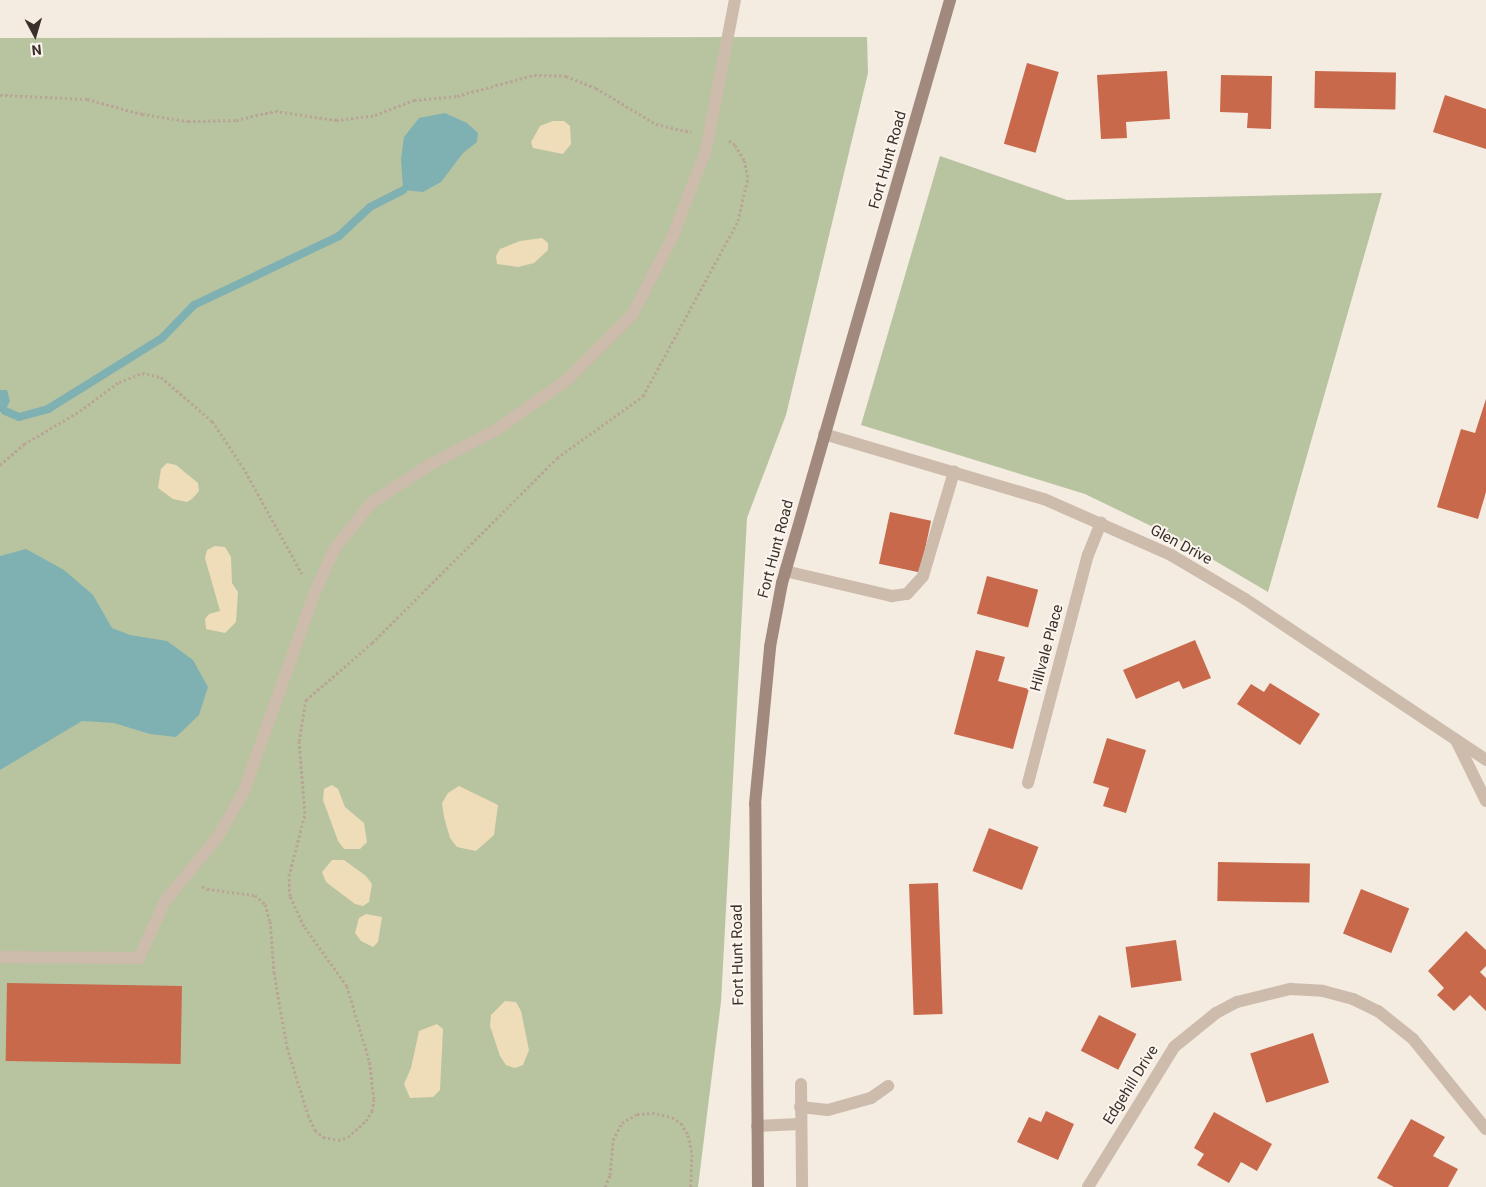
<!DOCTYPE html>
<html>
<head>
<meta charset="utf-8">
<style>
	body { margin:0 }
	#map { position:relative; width:1486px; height:1187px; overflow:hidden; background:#f4ebe1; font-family:Roboto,sans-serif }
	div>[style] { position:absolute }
	.green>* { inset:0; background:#b8c4a0 }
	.sand>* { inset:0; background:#efdcb8 }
	.water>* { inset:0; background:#7fb0b2 }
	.stream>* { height:8px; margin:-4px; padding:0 4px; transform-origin:4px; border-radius:4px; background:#7fb0b2 }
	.building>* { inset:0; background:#c8694b; transform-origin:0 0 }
	.path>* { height:3px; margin-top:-1.5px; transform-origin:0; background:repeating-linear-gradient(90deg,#b9a596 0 2.5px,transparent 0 5px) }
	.lane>* { height:12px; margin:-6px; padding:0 6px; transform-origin:6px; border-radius:6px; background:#cdbbac }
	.street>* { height:12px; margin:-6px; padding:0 6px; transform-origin:6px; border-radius:6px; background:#cdbbac }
	.secondary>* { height:12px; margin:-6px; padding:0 6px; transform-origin:6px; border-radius:6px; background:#a18a7d }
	span { translate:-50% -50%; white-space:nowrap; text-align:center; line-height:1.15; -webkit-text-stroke:4px #fbf5ee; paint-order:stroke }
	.street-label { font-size:15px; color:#3b302b }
	.north { position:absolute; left:10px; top:10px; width:50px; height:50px; -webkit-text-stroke:4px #fbf5ee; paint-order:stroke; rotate:174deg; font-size:14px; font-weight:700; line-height:20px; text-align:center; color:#3b302b }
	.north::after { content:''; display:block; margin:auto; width:18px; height:22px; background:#3b302b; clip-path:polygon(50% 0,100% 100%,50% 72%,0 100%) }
</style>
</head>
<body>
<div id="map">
	<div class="green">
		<div style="clip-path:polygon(867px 37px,868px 73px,786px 415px,747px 518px,721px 1002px,698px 1187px,0 1187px,0 38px)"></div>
		<div style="clip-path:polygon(940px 156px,1067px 200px,1382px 193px,1268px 592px,1178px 539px,1085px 494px,861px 425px)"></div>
	</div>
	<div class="sand">
		<div style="clip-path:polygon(553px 121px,564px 121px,570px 126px,571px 144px,563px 154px,533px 148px,531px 142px,540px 126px)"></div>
		<div style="clip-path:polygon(542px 238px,548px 243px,548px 250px,534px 263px,518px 267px,497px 264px,496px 256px,500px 249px,520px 241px)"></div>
		<div style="clip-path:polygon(167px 463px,176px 465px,198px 483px,199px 491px,192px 499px,187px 502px,173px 499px,158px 488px,161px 469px)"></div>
		<div style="clip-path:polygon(215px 546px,225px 547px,231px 557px,232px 583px,238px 592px,236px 622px,225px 633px,206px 629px,205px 619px,209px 614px,220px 611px,205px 558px,207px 550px)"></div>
		<div style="clip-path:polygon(332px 785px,338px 789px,345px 807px,364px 823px,367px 842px,360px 849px,344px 849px,338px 841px,323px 800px,324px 789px)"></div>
		<div style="clip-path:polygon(459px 786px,498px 805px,494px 835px,476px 851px,457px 847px,450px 838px,444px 817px,442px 803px,448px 793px)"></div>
		<div style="clip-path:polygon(332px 860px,344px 860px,366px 876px,372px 884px,369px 902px,363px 906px,355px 904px,326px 882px,322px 872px)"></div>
		<div style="clip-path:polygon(366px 914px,382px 917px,378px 942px,373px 947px,361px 941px,355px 933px,359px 918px)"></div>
		<div style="clip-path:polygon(505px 1001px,516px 1002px,521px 1011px,529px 1050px,523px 1065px,515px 1068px,506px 1065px,500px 1056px,490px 1026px,491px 1015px)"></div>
		<div style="clip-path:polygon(437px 1024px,443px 1029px,440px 1090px,433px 1097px,410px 1098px,404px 1084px,411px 1068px,419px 1031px)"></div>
	</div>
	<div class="water">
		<div style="clip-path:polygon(445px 113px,467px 123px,478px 133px,477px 142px,463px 153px,441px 182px,423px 192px,403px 190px,401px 159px,404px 137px,419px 118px)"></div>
		<div style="clip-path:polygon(0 390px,7px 390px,10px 401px,5px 411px,0 412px)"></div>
		<div style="clip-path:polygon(26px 549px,64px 570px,93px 595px,112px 628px,130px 635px,167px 641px,193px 660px,208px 687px,199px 715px,176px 737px,150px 734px,114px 723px,82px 721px,0 770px,0 556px)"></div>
	</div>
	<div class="stream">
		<div style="left:5px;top:411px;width:15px;rotate:23deg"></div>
		<div style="left:19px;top:417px;width:30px;rotate:-15deg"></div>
		<div style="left:48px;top:409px;width:134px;rotate:-31.9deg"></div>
		<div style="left:162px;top:338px;width:46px;rotate:-45.9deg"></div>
		<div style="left:194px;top:305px;width:161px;rotate:-25.4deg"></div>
		<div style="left:339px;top:236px;width:42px;rotate:-43.1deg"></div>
		<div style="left:370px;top:207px;width:37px;rotate:-27deg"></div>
	</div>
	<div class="building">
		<div style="left:1027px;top:63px;width:33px;height:84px;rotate:16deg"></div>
		<div style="clip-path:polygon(1167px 71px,1170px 119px,1126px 122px,1127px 138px,1101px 139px,1097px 75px)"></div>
		<div style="left:1315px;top:71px;width:81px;height:37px;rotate:1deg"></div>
		<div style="clip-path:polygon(1221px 75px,1272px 76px,1271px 129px,1247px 128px,1248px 113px,1220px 112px)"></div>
		<div style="clip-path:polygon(1445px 95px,1486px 109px,1486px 149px,1433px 132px)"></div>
		<div style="clip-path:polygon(1486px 399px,1486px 492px,1478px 519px,1437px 507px,1461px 429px,1475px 433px)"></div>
		<div style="left:890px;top:512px;width:42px;height:53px;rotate:12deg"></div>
		<div style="left:987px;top:576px;width:53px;height:39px;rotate:15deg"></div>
		<div style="clip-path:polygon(1195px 640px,1211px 678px,1183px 689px,1179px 681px,1136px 699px,1123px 670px)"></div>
		<div style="clip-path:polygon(976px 650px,1005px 657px,998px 681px,1029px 689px,1013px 749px,954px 734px)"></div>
		<div style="clip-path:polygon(1270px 683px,1320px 714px,1300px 745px,1237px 704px,1251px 684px,1264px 692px)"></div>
		<div style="clip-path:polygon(1107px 738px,1146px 750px,1126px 813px,1103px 806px,1109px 788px,1093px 783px)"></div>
		<div style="left:989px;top:828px;width:53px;height:46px;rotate:21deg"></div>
		<div style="left:1218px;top:862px;width:92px;height:39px;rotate:1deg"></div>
		<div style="left:938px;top:883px;width:131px;height:29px;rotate:88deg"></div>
		<div style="left:1361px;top:889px;width:52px;height:48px;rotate:22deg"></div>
		<div style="clip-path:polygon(1466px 931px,1486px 950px,1486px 966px,1480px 972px,1486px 978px,1486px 1011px,1470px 995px,1454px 1011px,1437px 995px,1444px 988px,1428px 971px)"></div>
		<div style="left:1176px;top:940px;width:41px;height:51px;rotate:82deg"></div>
		<div style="left:7px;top:983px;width:175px;height:78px;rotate:1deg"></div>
		<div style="left:1099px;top:1015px;width:42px;height:40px;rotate:27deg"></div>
		<div style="left:1313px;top:1033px;width:52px;height:66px;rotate:72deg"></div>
		<div style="clip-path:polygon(1046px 1111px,1074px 1124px,1058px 1160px,1017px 1142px,1029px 1117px,1041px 1122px)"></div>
		<div style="clip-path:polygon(1214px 1112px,1272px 1144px,1257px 1171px,1241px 1162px,1229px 1183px,1197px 1165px,1204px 1154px,1194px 1148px)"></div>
		<div style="clip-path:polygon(1411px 1119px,1445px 1137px,1433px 1156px,1458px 1169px,1448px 1187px,1394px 1187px,1377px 1178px)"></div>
	</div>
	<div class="path">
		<div style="left:0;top:95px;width:87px;rotate:2.6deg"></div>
		<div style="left:87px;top:99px;width:57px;rotate:15.3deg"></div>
		<div style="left:142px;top:114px;width:47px;rotate:8.7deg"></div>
		<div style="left:188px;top:121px;width:48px;rotate:-1.2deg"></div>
		<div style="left:236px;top:120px;width:40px;rotate:-13deg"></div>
		<div style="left:275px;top:111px;width:62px;rotate:8.4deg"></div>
		<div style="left:336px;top:120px;width:39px;rotate:-7deg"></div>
		<div style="left:375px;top:115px;width:42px;rotate:-21deg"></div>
		<div style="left:414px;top:100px;width:43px;rotate:-5.3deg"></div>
		<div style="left:457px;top:96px;width:80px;rotate:-15.3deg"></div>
		<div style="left:534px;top:75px;width:32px;rotate:2deg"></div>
		<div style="left:566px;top:76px;width:32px;rotate:22deg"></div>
		<div style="left:596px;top:88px;width:70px;rotate:31deg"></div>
		<div style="left:656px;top:124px;width:36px;rotate:13deg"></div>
		<div style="left:0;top:465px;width:32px;rotate:-41deg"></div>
		<div style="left:24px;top:444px;width:65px;rotate:-30.5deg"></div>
		<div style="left:80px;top:411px;width:49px;rotate:-36.6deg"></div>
		<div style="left:119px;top:382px;width:25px;rotate:-21deg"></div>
		<div style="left:142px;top:373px;width:19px;rotate:12deg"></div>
		<div style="left:161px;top:377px;width:67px;rotate:40.8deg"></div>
		<div style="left:212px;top:421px;width:55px;rotate:56deg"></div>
		<div style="left:243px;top:467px;width:122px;rotate:61.1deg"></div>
		<div style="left:202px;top:886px;width:6px;rotate:31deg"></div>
		<div style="left:207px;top:889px;width:48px;rotate:7.1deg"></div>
		<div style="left:255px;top:895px;width:13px;rotate:42deg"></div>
		<div style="left:265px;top:904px;width:18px;rotate:74deg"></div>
		<div style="left:270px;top:921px;width:51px;rotate:85.5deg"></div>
		<div style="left:274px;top:972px;width:76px;rotate:80.2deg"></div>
		<div style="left:287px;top:1047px;width:71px;rotate:72.8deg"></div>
		<div style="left:308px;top:1115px;width:17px;rotate:65deg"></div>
		<div style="left:315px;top:1130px;width:11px;rotate:41deg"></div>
		<div style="left:323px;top:1137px;width:15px;rotate:11deg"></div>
		<div style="left:338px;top:1140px;width:10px;rotate:-17deg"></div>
		<div style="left:348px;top:1137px;width:24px;rotate:-42deg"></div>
		<div style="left:366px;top:1121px;width:12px;rotate:-59deg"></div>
		<div style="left:372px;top:1111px;width:12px;rotate:-81deg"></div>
		<div style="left:374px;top:1099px;width:39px;rotate:-97deg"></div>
		<div style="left:369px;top:1060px;width:77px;rotate:-106.6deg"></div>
		<div style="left:347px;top:986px;width:74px;rotate:-125.6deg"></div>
		<div style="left:304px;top:926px;width:33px;rotate:-115deg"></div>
		<div style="left:290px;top:896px;width:20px;rotate:-93deg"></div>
		<div style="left:289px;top:876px;width:65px;rotate:-75.7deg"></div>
		<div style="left:305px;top:813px;width:72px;rotate:-94.8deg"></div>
		<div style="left:299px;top:741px;width:42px;rotate:-80.3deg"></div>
		<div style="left:306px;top:700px;width:87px;rotate:-40.8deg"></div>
		<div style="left:372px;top:643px;width:262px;rotate:-45deg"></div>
		<div style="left:557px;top:458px;width:106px;rotate:-35.8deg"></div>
		<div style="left:643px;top:396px;width:199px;rotate:-61.5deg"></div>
		<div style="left:738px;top:221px;width:45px;rotate:-77.2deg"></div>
		<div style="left:748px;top:177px;width:17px;rotate:-103deg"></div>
		<div style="left:744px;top:160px;width:17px;rotate:-121deg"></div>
		<div style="left:735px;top:145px;width:9px;rotate:-144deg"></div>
		<div style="left:605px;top:1187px;width:13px;rotate:-67deg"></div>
		<div style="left:610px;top:1175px;width:35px;rotate:-85deg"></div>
		<div style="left:613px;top:1140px;width:19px;rotate:-62deg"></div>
		<div style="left:622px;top:1123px;width:17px;rotate:-31deg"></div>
		<div style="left:637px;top:1114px;width:15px;rotate:-4deg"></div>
		<div style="left:652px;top:1113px;width:20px;rotate:11deg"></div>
		<div style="left:672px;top:1117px;width:11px;rotate:34deg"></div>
		<div style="left:681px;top:1123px;width:14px;rotate:60deg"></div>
		<div style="left:688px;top:1135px;width:19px;rotate:78deg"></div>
		<div style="left:692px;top:1154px;width:33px;rotate:92deg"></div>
	</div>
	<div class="lane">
		<div style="left:785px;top:571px;width:110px;rotate:13.2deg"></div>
		<div style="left:892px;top:596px;width:15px;rotate:-8deg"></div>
		<div style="left:907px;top:594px;width:24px;rotate:-48deg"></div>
		<div style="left:923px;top:576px;width:109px;rotate:-73.4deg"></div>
		<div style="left:0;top:957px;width:139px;rotate:0.4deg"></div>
		<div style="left:139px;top:958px;width:63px;rotate:-65.5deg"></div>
		<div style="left:165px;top:901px;width:82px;rotate:-50.5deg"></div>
		<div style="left:217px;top:838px;width:54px;rotate:-60.1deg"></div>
		<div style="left:244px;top:791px;width:209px;rotate:-70.4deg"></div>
		<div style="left:314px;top:594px;width:51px;rotate:-65.5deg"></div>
		<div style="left:335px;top:548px;width:58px;rotate:-51.3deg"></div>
		<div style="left:371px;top:503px;width:72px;rotate:-33deg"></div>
		<div style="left:431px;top:464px;width:73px;rotate:-27.6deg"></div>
		<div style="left:496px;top:430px;width:87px;rotate:-35.2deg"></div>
		<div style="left:567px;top:380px;width:92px;rotate:-45deg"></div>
		<div style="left:632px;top:315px;width:87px;rotate:-62.5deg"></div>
		<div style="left:672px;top:238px;width:94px;rotate:-68.9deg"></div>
		<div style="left:706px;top:150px;width:153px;rotate:-79.1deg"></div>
		<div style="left:800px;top:1107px;width:28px;rotate:6deg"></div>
		<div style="left:828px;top:1110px;width:45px;rotate:-15.6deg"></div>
		<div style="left:871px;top:1098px;width:21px;rotate:-35deg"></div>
	</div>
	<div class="street">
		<div style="left:824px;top:434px;width:229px;rotate:16.5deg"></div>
		<div style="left:1044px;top:499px;width:139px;rotate:23.8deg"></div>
		<div style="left:1171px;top:555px;width:86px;rotate:30.7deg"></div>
		<div style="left:1245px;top:599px;width:290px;rotate:33.7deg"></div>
		<div style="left:1456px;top:740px;width:68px;rotate:63.8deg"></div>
		<div style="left:1028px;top:783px;width:236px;rotate:-75.3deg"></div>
		<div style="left:1088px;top:555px;width:35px;rotate:-68deg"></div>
		<div style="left:801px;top:1084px;width:103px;rotate:89.4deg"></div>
		<div style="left:757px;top:1126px;width:42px;rotate:-2.7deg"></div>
		<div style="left:1088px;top:1187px;width:164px;rotate:-58.4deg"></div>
		<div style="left:1174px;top:1047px;width:54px;rotate:-39deg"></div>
		<div style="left:1216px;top:1013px;width:24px;rotate:-28deg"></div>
		<div style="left:1237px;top:1002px;width:55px;rotate:-13.8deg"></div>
		<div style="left:1290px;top:989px;width:33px;rotate:3deg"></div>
		<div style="left:1323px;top:991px;width:31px;rotate:15deg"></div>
		<div style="left:1353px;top:999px;width:28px;rotate:26deg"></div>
		<div style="left:1378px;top:1011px;width:45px;rotate:38.7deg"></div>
		<div style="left:1413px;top:1039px;width:116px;rotate:51deg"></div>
	</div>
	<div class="secondary">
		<div style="left:758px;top:1187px;width:383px;rotate:-90.4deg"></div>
		<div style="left:755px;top:804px;width:158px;rotate:-84.5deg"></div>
		<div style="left:770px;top:647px;width:65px;rotate:-79.4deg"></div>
		<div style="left:782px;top:583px;width:607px;rotate:-73.92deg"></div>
	</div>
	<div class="street-label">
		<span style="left:888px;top:160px;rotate:-74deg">Fort Hunt Road</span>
		<span style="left:1181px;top:545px;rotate:28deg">Glen Drive</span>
		<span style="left:776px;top:549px;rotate:-75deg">Fort Hunt Road</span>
		<span style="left:1047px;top:648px;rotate:-75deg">Hillvale Place</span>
		<span style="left:738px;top:955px;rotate:-91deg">Fort Hunt Road</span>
		<span style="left:1131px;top:1085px;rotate:-58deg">Edgehill Drive</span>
	</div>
	<div class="north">N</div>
</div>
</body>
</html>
